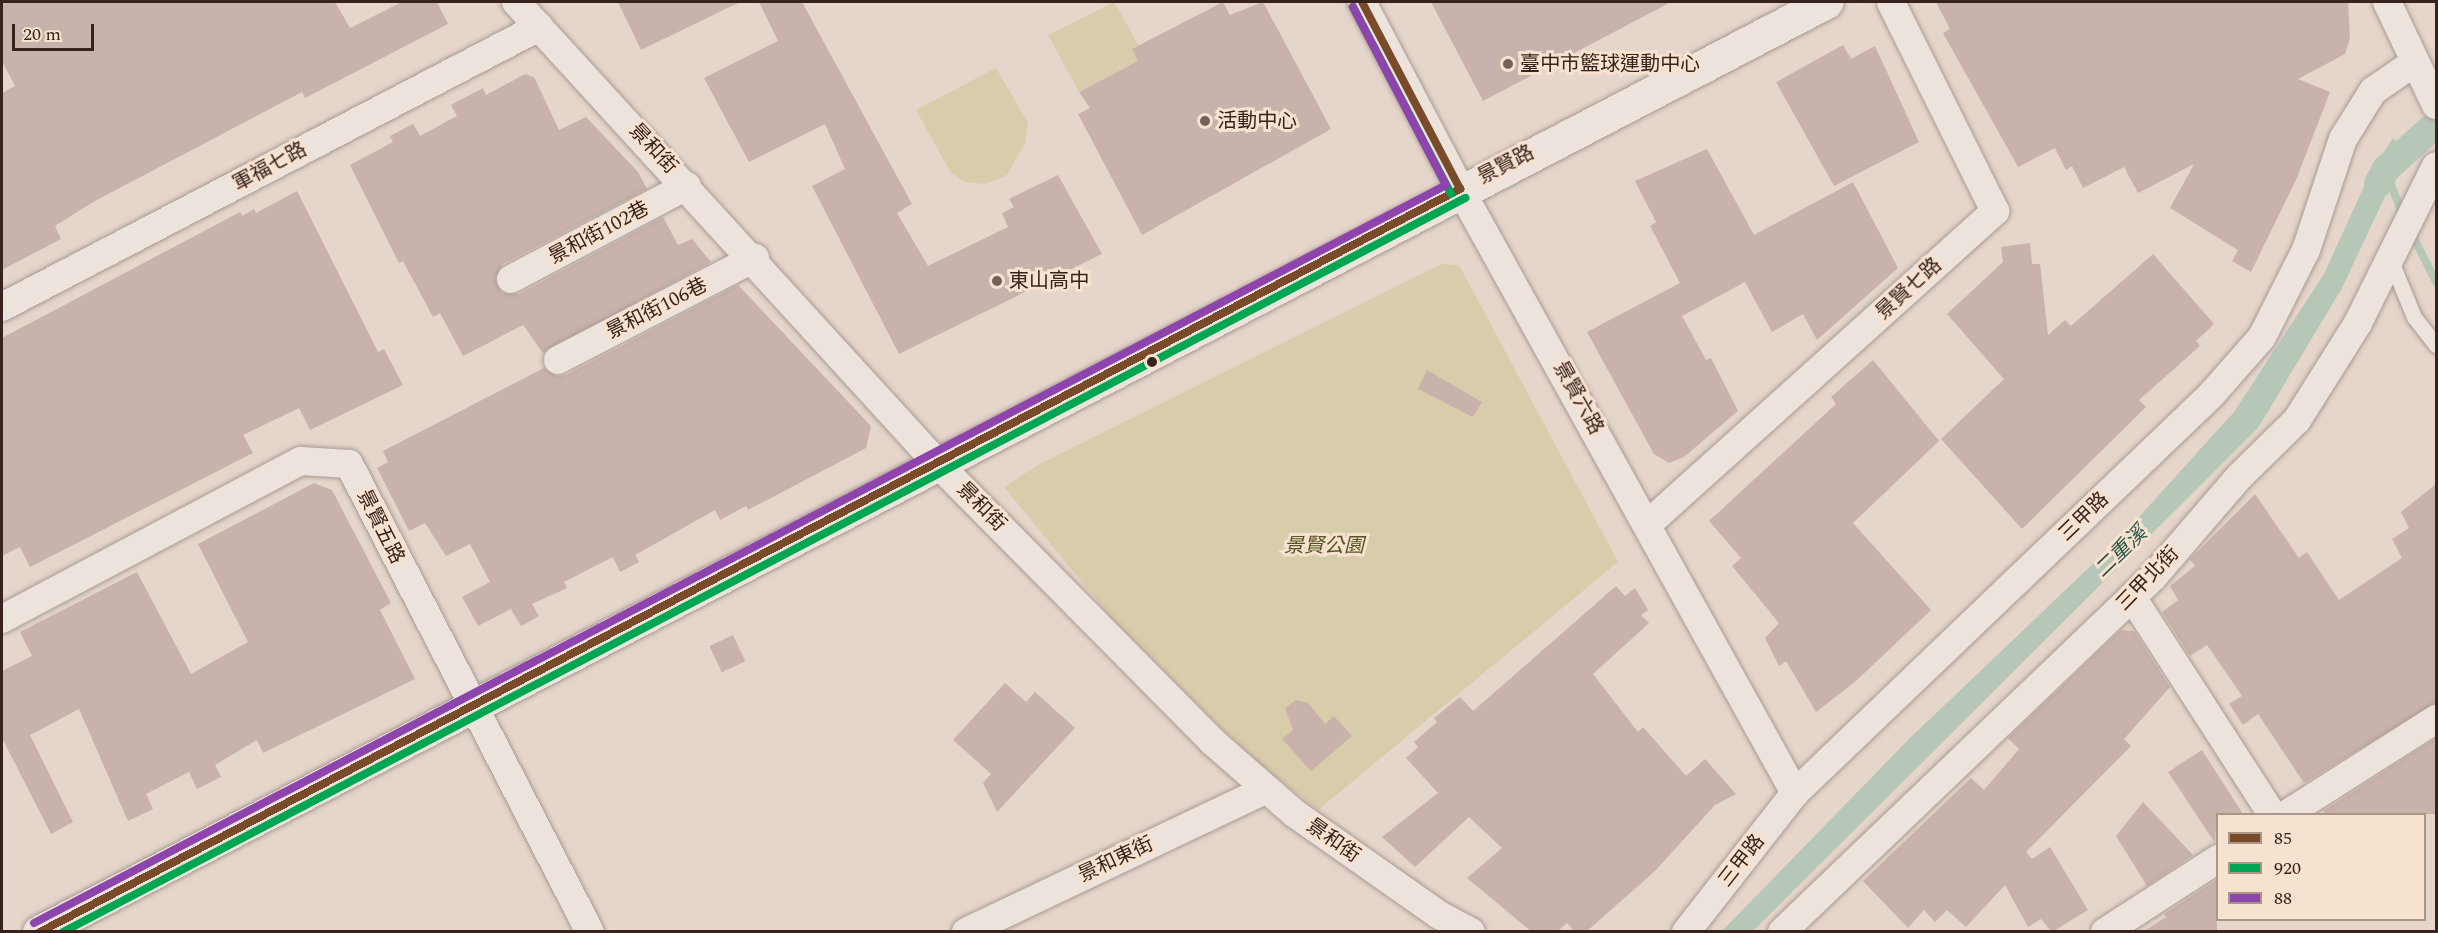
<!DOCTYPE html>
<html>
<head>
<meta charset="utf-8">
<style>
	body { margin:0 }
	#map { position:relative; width:2438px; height:933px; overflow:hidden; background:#e5d5ca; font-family:Spectral,"Noto Sans TC",serif }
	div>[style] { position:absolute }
	.green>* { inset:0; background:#d8ccab }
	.water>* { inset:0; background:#b6c7b8 }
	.stream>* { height:8px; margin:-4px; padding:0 4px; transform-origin:4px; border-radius:4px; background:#b6c7b8 }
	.canal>* { height:28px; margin:-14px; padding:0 14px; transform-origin:14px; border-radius:14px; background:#b6c7b8 }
	.building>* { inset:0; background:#c9b2ab; transform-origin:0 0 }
	.roads { filter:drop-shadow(0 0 2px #a99b94) drop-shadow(0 0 2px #a99b94) }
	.service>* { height:15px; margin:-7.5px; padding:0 7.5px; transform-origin:7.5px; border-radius:7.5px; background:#ece3dc }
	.minor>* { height:28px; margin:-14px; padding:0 14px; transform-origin:14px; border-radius:14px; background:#ece3dc }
	.tertiary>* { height:33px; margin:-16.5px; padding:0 16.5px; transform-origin:16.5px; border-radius:16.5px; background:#ece3dc }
	.bus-1>* { height:8px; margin:-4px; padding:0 4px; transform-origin:4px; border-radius:4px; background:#7a4b2a }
	.bus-2>* { height:8px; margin:-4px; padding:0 4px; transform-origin:4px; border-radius:4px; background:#00a651 }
	.bus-3>* { height:8px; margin:-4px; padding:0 4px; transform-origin:4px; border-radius:4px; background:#8e44ad }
	.dots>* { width:16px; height:16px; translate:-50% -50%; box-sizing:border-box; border:3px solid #f7e1cf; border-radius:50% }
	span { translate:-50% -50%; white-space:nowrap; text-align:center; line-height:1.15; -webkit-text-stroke:6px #f7e1cf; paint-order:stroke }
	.poi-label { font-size:20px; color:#38221c }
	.left { translate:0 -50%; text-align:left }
	.street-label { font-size:20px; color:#38221c }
	.park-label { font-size:20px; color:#555521; font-style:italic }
	.water-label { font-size:21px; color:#2a5849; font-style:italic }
	.frame { position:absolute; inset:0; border:3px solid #38221c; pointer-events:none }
	.legend { position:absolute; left:2216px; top:813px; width:210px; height:108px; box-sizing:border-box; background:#f7e1cf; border:2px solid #ab9587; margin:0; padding:8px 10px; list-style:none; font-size:18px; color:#38221c }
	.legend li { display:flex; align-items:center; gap:12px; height:30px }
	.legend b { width:30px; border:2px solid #ab9587 }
	.scale { position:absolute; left:12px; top:24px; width:82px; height:27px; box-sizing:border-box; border:3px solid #38221c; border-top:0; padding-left:8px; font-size:18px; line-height:21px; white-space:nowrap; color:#38221c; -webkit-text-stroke:4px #f7e1cf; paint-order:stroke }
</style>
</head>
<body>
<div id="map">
	<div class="green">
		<div style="clip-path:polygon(1114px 2px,1139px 46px,1138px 61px,1079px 92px,1048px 35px)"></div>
		<div style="clip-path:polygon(996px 68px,1028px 123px,1025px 143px,1007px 175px,985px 184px,965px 182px,951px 173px,916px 110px)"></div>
		<div style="clip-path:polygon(1441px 264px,1459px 265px,1618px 562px,1318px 810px,1247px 754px,1113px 620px,1004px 487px,1038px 465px)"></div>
	</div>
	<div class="water">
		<div style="clip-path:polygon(2393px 138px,2410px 163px,2390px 186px,2342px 288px,2258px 428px,1753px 931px,1722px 931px,1910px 738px,2119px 539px,2234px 412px,2324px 274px,2371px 171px)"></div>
	</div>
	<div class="stream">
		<div style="left:2388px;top:177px;width:44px;rotate:68.7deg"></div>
		<div style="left:2411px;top:232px;width:56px;rotate:63.4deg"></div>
	</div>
	<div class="canal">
		<div style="left:2378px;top:184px;width:17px;rotate:-62deg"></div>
		<div style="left:2386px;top:169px;width:67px;rotate:-42deg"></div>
	</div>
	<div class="building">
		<div style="clip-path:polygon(2px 2px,335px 2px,350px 28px,402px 2px,437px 2px,448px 24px,305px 98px,302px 92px,93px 202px,55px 226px,61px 239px,2px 270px,2px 93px,15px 86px,2px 61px)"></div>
		<div style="clip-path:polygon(618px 2px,740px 2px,641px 50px)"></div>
		<div style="clip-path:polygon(759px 2px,802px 2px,912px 204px,897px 213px,928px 266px,1008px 227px,1002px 213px,1014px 207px,1009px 199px,1058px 175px,1102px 254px,899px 354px,812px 186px,845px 169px,825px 124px,749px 162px,704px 78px,778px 41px)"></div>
		<div style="clip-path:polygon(1223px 2px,1230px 15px,1263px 2px,1331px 129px,1142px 235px,1078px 114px,1090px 108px,1079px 92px,1138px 61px,1132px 49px)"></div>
		<div style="clip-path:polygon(1431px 2px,1671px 2px,1483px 101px)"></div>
		<div style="clip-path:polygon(1936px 2px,2348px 2px,2350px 38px,2345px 54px,2298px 79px,2330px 92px,2296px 180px,2251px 272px,2232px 261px,2238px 250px,2170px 208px,2194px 164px,2138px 193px,2124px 167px,2083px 188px,2072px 166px,2066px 170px,2055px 148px,2018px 167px,1943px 33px,1950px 29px)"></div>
		<div style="clip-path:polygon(1843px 45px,1851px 59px,1875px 46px,1919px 142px,1834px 186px,1776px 82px)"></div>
		<div style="clip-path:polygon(525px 74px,534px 77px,559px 130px,586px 117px,638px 172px,647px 189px,503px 264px,495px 278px,502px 293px,519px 294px,663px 217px,678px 245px,692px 239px,711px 262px,543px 353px,523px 325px,463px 356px,440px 313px,433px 317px,403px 261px,399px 263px,350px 165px,393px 142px,390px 136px,413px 124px,420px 136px,457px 116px,451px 105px,483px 88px,486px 95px)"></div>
		<div style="clip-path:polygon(1707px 149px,1754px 235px,1853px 182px,1898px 268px,1817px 340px,1803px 314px,1772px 332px,1745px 282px,1682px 316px,1706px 360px,1711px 358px,1738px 411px,1684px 457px,1669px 463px,1654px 454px,1587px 332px,1680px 283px,1650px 226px,1656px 222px,1635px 181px)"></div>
		<div style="clip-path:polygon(297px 191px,378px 352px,384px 349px,403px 385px,310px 430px,299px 408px,243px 435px,253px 453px,30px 567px,20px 547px,2px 556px,2px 338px,240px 212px,242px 216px,254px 209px,256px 213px)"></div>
		<div style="clip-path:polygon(2030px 243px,2032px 264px,2040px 264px,2048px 335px,2065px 320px,2071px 326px,2153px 254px,2214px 324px,2196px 341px,2200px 346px,2139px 400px,2146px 407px,2022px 529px,1941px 439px,2004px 379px,1947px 314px,2003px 262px,2001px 247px)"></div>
		<div style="clip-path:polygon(738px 285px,871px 426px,866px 448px,748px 510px,746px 506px,720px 520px,715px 510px,635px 555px,639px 562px,620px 572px,613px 557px,564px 582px,567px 588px,532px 604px,539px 616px,521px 626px,511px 609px,478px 626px,462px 597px,490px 582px,470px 544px,446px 556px,425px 523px,409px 531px,377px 468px,388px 462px,383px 451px,544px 368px,557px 376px,566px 375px)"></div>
		<div style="clip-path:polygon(1873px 360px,1939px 441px,1853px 523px,1931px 610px,1856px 681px,1816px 712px,1786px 661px,1779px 666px,1765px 638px,1779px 623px,1732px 566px,1741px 558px,1709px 521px,1836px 404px,1831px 397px)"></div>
		<div style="clip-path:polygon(1427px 370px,1482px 402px,1473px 417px,1418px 389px)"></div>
		<div style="clip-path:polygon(314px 483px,332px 490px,391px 603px,380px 610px,415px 679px,263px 753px,257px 740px,215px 765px,221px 777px,197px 789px,189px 772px,146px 794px,153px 809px,128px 821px,79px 709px,30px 735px,73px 822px,51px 834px,2px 738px,2px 671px,32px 656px,20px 632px,137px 572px,191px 674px,248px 642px,198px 544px)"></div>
		<div style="clip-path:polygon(2436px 484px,2436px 703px,2304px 783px,2258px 714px,2243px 725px,2229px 704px,2242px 696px,2207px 645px,2190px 656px,2162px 612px,2178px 600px,2170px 586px,2195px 566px,2190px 559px,2255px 494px,2299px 558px,2307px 552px,2339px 600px,2402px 558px,2392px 539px,2409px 528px,2401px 512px)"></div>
		<div style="clip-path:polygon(1616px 586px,1625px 596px,1635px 588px,1648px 610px,1641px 615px,1649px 623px,1593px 674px,1638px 732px,1643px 727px,1686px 776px,1705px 759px,1736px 794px,1715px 805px,1655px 871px,1586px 932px,1575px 932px,1567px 923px,1557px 932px,1532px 932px,1467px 878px,1502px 848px,1469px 817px,1415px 867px,1382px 837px,1438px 793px,1406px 758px,1418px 747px,1414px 742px,1437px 722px,1434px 718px,1460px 697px,1473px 711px)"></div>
		<div style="clip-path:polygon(2121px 630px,2134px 631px,2170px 687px,2124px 739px,2131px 746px,2026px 852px,2032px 859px,2050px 847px,2088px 910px,2052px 932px,2041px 919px,2028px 927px,2005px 885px,1966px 927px,1947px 910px,1935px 922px,1924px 910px,1908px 928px,1863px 881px,1971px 778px,1984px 790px,2019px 749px,2008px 738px)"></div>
		<div style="left:733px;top:635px;width:29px;height:26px;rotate:65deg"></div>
		<div style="clip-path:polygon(1005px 683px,1026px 702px,1035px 692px,1075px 728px,997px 812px,983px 783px,991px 774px,953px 740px)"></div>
		<div style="clip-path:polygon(1296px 700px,1308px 703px,1325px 724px,1334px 716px,1352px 736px,1311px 771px,1282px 739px,1293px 730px,1285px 708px)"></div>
		<div style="clip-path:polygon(2436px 738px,2436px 814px,2325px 814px,2323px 811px)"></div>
		<div style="clip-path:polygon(2202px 750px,2243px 814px,2217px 814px,2215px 843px,2168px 772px)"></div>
		<div style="clip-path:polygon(2143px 802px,2193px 855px,2147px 886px,2116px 836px)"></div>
		<div style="clip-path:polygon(2216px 880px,2217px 932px,2143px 932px,2166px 917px,2164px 914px)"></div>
	</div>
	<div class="roads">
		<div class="service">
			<div style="left:2391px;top:261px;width:61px;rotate:67.7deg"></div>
			<div style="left:2414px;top:317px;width:36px;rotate:52deg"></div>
		</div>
		<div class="minor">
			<div style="left:516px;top:2px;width:626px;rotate:47.59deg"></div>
			<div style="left:938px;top:464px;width:391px;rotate:45.3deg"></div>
			<div style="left:1213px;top:742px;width:108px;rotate:41.2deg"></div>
			<div style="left:1294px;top:813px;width:177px;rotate:35.1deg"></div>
			<div style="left:1439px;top:915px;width:36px;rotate:28deg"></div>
			<div style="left:1362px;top:2px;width:211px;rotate:62.3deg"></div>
			<div style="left:1460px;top:189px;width:691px;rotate:60.99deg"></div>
			<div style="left:2387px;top:2px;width:114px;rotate:64.6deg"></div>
			<div style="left:511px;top:279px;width:199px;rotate:-27.9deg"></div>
			<div style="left:2px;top:307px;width:606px;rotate:-27.54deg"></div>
			<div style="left:558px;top:360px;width:222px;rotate:-27.4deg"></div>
			<div style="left:1649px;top:523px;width:466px;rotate:-42deg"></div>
			<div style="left:1995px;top:211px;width:233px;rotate:-116.5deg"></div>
			<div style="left:2132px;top:597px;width:258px;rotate:57.2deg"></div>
			<div style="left:2px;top:619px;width:338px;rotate:-27.9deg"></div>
			<div style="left:301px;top:461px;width:48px;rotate:3.6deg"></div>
			<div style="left:349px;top:464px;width:526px;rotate:62.75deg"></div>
			<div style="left:2287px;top:814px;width:177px;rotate:-32.5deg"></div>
			<div style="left:966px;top:932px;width:333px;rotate:-25.4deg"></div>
			<div style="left:1686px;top:932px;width:177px;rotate:-51.9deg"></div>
			<div style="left:1795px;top:793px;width:576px;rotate:-43.73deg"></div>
			<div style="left:2211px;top:395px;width:77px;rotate:-48.7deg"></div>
			<div style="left:2262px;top:337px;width:97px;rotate:-63.2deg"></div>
			<div style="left:2306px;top:250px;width:117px;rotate:-71.6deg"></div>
			<div style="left:2343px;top:139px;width:57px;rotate:-58deg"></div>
			<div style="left:2373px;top:91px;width:51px;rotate:-34.6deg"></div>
			<div style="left:1782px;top:932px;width:513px;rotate:-43.74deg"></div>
			<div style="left:2153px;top:577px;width:133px;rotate:-49.3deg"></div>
			<div style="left:2240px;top:476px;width:80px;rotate:-44.5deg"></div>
			<div style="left:2297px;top:420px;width:115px;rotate:-57.8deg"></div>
			<div style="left:2358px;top:323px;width:175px;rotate:-63.6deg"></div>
			<div style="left:2105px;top:932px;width:135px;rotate:-32.9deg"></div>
		</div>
		<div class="tertiary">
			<div style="left:39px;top:932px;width:2015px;rotate:-27.49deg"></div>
		</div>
	</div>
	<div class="bus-1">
		<div style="left:1362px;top:2px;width:211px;rotate:62.3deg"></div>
		<div style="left:40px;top:932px;width:1603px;rotate:-27.62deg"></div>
	</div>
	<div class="bus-2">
		<div style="left:1353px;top:7px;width:211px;rotate:62.3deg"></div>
		<div style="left:63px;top:932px;width:1583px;rotate:-27.63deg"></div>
	</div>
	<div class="bus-3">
		<div style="left:34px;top:923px;width:1593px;rotate:-27.59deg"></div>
		<div style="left:1446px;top:185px;width:201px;rotate:-117.6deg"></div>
	</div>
	<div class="dots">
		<div style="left:1508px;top:64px;background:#756159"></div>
		<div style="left:1205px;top:121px;background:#756159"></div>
		<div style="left:997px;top:281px;background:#756159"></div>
		<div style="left:1152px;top:362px;background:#38221c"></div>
	</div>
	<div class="poi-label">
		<span class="left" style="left:1520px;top:64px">臺中市籃球運動中心</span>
		<span class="left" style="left:1217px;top:121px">活動中心</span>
		<span class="left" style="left:1009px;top:281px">東山高中</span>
	</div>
	<div class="street-label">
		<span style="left:653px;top:149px;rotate:47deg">景和街</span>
		<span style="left:1506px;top:165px;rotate:-27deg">景賢路</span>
		<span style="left:270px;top:167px;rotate:-28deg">軍福七路</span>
		<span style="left:599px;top:233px;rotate:-28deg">景和街102巷</span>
		<span style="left:1909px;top:289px;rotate:-42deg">景賢七路</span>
		<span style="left:657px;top:309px;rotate:-27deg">景和街106巷</span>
		<span style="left:1578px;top:398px;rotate:61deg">景賢六路</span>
		<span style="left:981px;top:507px;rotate:45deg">景和街</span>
		<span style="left:2084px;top:517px;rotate:-44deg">三甲路</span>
		<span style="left:380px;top:527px;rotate:63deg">景賢五路</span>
		<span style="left:2148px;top:579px;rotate:-46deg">三甲北街</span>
		<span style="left:1333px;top:841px;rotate:35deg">景和街</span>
		<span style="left:1116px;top:860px;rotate:-25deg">景和東街</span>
		<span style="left:1742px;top:861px;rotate:-52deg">三甲路</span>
	</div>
	<div class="park-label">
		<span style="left:1324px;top:546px">景賢公園</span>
	</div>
	<div class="water-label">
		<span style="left:2121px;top:552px;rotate:-44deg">二重溪</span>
	</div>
	<div class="frame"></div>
	<ul class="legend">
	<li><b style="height:8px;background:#7a4b2a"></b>85</li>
	<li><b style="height:8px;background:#00a651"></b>920</li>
	<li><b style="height:8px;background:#8e44ad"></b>88</li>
	</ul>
	<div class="scale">20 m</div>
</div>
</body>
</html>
